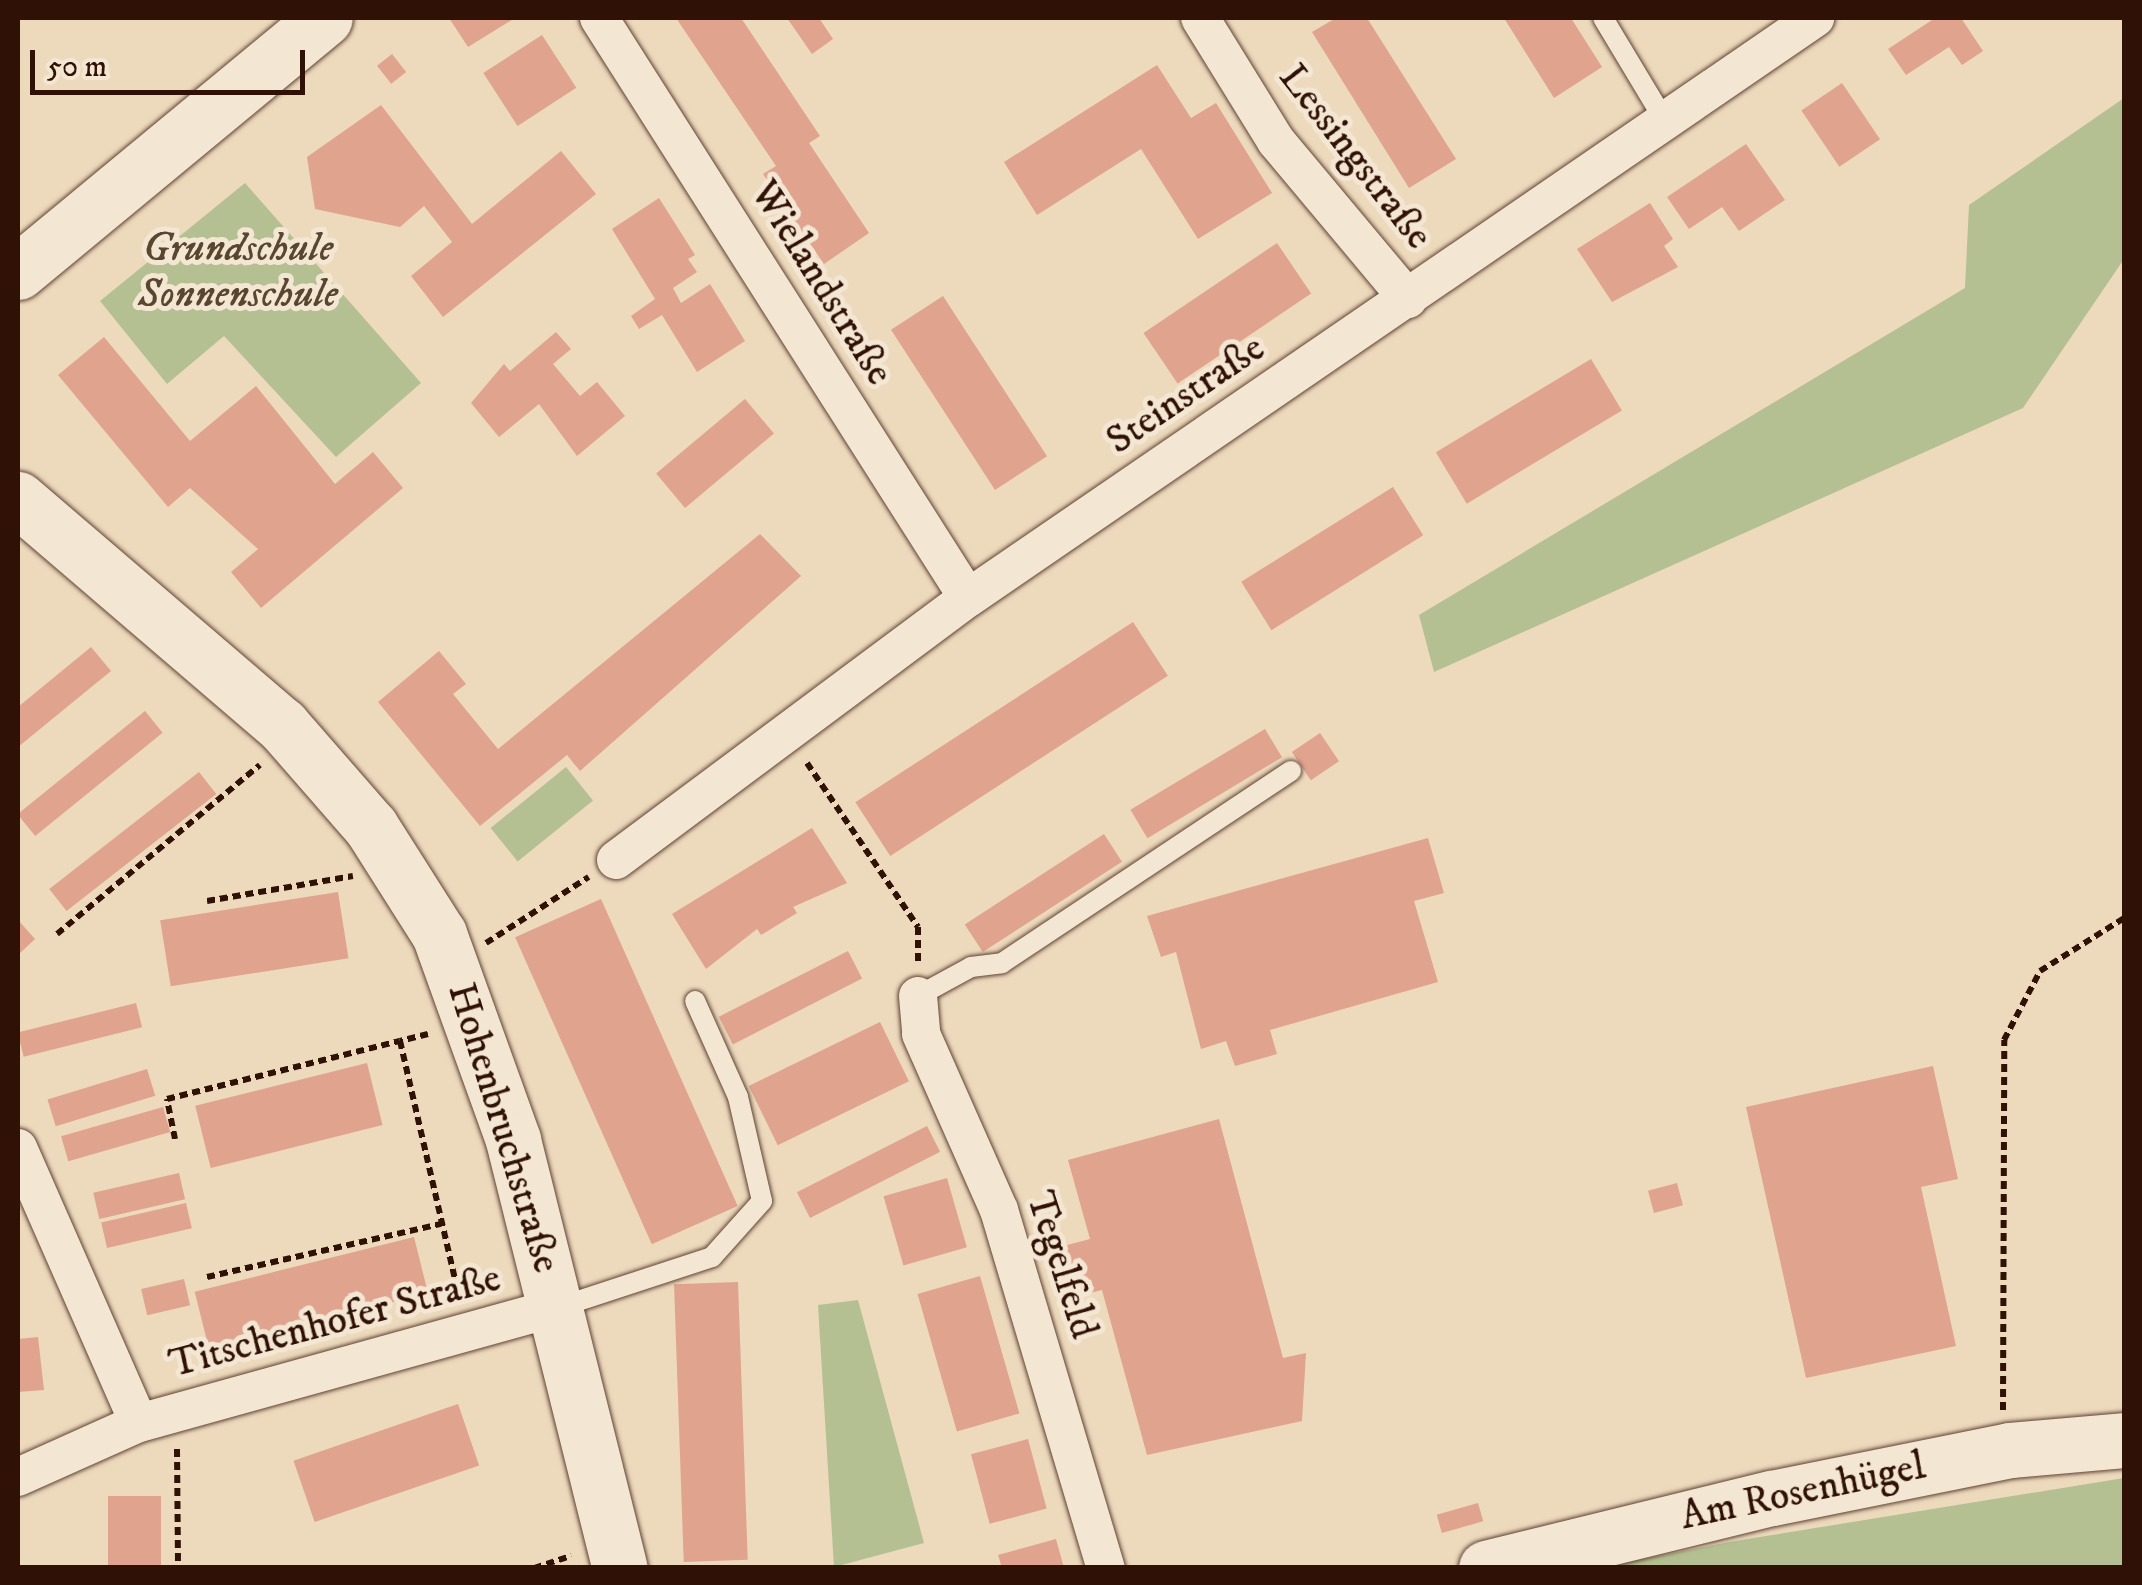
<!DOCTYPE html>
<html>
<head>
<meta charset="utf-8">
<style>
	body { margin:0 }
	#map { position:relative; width:2142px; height:1585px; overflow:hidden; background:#edd9bc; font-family:"IM FELL DW Pica",serif }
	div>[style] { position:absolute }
	.green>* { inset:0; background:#b5c092; transform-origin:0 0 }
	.building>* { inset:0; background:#e0a38e; transform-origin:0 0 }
	.path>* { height:6px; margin-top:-3px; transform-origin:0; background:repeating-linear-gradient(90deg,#301105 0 8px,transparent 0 13px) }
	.roads { filter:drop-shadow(0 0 2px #5f4333) drop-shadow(0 0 2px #5f4333) }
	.lane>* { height:20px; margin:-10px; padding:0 10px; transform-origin:10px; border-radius:10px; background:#f3e6d3 }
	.street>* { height:38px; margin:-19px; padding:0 19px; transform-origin:19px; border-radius:19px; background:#f3e6d3 }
	.secondary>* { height:55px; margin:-27.5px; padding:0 27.5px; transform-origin:27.5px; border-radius:27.5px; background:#f3e6d3 }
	span { translate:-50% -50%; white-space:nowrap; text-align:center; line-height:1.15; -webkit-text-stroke:10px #f3e6d3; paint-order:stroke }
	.street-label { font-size:40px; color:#301105 }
	.park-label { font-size:40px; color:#58462f; font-style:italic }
	.frame { position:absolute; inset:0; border:20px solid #301105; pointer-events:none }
	.scale { position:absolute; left:30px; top:50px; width:275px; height:45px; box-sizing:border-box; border:5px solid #301105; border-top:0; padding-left:12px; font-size:30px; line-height:35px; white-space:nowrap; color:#301105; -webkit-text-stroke:8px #f3e6d3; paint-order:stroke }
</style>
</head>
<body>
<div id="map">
	<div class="green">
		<div style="clip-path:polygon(2124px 98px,2124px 259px,2023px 408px,1434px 672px,1419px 615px,1965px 288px,1969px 205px)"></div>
		<div style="clip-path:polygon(245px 183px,421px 383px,336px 457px,224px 336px,167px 384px,100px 301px)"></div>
		<div style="left:566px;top:767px;width:43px;height:97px;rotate:51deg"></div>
		<div style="clip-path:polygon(858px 1300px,924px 1543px,834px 1567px,818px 1305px)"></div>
		<div style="clip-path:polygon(2124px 1478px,2124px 1567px,1597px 1568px,1729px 1542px)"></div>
	</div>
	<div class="building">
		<div style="clip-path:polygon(449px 18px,515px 18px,468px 47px)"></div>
		<div style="clip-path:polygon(676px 18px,741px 18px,820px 136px,809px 143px,869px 233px,824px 264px,763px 174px,776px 166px)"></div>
		<div style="clip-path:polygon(787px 18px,819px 18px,833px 39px,812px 54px)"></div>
		<div style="clip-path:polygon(1336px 18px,1367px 18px,1456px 159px,1409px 188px,1312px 32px)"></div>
		<div style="clip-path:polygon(1504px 18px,1571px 18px,1602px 67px,1554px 98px)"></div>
		<div style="clip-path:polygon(1935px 18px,1961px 18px,1983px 51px,1962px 65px,1949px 47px,1906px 75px,1888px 49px)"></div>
		<div style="left:542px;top:35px;width:63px;height:70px;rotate:57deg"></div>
		<div style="left:392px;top:54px;width:23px;height:19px;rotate:52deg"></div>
		<div style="clip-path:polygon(1157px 65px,1191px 118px,1216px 103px,1272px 193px,1198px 239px,1141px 149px,1037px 215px,1004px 162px)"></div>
		<div style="left:1842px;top:83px;width:68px;height:49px;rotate:56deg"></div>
		<div style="clip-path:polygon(381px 105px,472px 224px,561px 151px,596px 194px,443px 317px,411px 276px,452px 242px,424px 206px,400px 227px,315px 209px,307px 157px)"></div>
		<div style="clip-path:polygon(1746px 144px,1785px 200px,1739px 231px,1722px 207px,1689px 229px,1667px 197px)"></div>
		<div style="clip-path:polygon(659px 198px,695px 255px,688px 259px,697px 272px,673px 288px,681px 303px,710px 284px,745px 341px,697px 372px,662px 315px,639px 329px,631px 316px,655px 299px,612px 229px)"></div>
		<div style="clip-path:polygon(1650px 203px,1673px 239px,1664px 246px,1678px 267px,1612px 302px,1577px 249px)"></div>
		<div style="left:1277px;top:243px;width:61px;height:161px;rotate:56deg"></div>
		<div style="left:943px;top:296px;width:191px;height:62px;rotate:57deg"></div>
		<div style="clip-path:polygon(556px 332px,571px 349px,553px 364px,580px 396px,597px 382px,625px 416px,577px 456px,539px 404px,499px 437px,471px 403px,504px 364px,510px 371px)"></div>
		<div style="clip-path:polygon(104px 337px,190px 441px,256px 386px,335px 484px,373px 452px,403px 488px,261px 608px,231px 572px,258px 549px,190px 488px,168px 507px,58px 375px)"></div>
		<div style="left:1591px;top:359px;width:60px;height:181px;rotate:59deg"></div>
		<div style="left:745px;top:399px;width:45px;height:116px;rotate:50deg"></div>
		<div style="left:1393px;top:487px;width:57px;height:179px;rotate:58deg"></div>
		<div style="clip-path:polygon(760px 534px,801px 576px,580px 771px,567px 755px,480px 826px,378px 702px,439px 651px,466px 684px,453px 694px,498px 749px)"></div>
		<div style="left:1133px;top:622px;width:64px;height:331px;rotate:57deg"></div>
		<div style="clip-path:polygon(91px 647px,111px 671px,18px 747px,18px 707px)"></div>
		<div style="left:145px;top:711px;width:28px;height:164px;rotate:51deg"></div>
		<div style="left:1265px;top:729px;width:33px;height:157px;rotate:59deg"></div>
		<div style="left:1320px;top:733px;width:34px;height:34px;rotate:56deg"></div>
		<div style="left:199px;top:772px;width:28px;height:190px;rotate:52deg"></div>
		<div style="clip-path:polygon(812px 828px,847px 883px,793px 907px,797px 913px,761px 935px,757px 929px,706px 969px,672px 914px)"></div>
		<div style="left:1104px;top:834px;width:33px;height:166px;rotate:57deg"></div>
		<div style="clip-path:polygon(1428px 838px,1444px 893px,1414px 901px,1438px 982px,1270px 1030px,1277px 1054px,1235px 1066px,1226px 1041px,1201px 1049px,1176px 952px,1161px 957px,1147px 916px)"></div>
		<div style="left:338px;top:892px;width:67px;height:180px;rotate:81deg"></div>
		<div style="left:601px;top:899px;width:336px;height:94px;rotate:66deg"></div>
		<div style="clip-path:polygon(18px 920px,35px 939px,18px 955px)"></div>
		<div style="left:848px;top:951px;width:31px;height:145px;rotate:63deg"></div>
		<div style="left:136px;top:1003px;width:25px;height:122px;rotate:76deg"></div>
		<div style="left:880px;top:1022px;width:66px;height:146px;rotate:64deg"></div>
		<div style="left:367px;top:1063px;width:64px;height:177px;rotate:76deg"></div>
		<div style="clip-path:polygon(1933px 1066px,1958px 1179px,1921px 1187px,1956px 1346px,1806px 1378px,1746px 1107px)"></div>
		<div style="left:147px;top:1069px;width:28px;height:104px;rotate:73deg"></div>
		<div style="left:163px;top:1107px;width:26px;height:106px;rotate:74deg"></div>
		<div style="clip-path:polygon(1219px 1119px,1283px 1358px,1306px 1353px,1302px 1421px,1147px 1455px,1102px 1290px,1070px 1298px,1056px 1248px,1090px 1239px,1068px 1160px)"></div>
		<div style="left:927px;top:1126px;width:29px;height:146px;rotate:63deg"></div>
		<div style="left:179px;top:1173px;width:27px;height:88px;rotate:77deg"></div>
		<div style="left:947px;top:1178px;width:72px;height:66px;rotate:74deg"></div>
		<div style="left:1677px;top:1183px;width:23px;height:30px;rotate:75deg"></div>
		<div style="left:186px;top:1203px;width:26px;height:87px;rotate:77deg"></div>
		<div style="left:414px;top:1237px;width:58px;height:226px;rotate:76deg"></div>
		<div style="left:980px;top:1276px;width:143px;height:65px;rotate:74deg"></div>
		<div style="left:184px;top:1279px;width:27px;height:44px;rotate:77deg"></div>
		<div style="left:738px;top:1282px;width:278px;height:64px;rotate:88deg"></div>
		<div style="clip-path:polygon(38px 1337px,44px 1390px,18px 1392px,18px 1339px)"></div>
		<div style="left:458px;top:1404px;width:65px;height:174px;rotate:71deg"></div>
		<div style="left:1028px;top:1439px;width:72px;height:59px;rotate:75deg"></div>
		<div style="left:108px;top:1496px;width:53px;height:72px"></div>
		<div style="left:1478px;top:1503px;width:19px;height:43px;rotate:74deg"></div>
		<div style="clip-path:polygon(1056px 1539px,1064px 1568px,1002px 1568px,998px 1555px)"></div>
	</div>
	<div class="path">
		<div style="left:807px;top:763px;width:198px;rotate:55.9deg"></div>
		<div style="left:918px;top:927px;width:34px;rotate:90deg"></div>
		<div style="left:207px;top:901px;width:148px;rotate:-9.7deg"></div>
		<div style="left:57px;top:934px;width:264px;rotate:-39.8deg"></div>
		<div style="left:486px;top:943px;width:122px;rotate:-32.7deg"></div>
		<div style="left:428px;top:1034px;width:29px;rotate:166deg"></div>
		<div style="left:400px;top:1041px;width:263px;rotate:77deg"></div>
		<div style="left:175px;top:1139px;width:41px;rotate:-101.3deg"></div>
		<div style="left:167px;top:1099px;width:240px;rotate:-14deg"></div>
		<div style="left:207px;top:1277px;width:240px;rotate:-12.8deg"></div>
		<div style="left:2003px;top:1410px;width:370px;rotate:-89.8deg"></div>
		<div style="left:2004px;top:1040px;width:78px;rotate:-62.4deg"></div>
		<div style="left:2040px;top:971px;width:99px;rotate:-32.2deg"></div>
		<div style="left:177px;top:1449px;width:119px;rotate:89.5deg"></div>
		<div style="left:534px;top:1568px;width:39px;rotate:-18deg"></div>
	</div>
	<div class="roads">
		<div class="lane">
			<div style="left:1603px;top:18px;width:120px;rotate:59deg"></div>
			<div style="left:918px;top:996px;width:60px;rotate:-28.7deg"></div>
			<div style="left:971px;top:967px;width:31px;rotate:-7deg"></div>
			<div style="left:1002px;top:963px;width:347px;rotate:-33.6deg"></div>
			<div style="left:557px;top:1308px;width:163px;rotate:-18.2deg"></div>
			<div style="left:712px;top:1257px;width:75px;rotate:-48.2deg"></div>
			<div style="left:762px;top:1201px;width:107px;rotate:-103deg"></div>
			<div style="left:738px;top:1097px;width:105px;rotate:-114.1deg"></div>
		</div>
		<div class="street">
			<div style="left:599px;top:18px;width:687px;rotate:57.54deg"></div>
			<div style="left:1200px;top:18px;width:145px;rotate:58.3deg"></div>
			<div style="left:1276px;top:141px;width:206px;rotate:50.1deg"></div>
			<div style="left:616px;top:860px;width:439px;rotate:-36.7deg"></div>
			<div style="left:968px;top:598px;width:1027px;rotate:-34.4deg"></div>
			<div style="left:918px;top:996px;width:38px;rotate:85deg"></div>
			<div style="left:921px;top:1034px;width:193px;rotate:66.1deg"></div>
			<div style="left:999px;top:1210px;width:374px;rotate:73.4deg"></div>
			<div style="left:18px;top:1148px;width:300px;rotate:66.3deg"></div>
			<div style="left:18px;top:1477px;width:133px;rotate:-24.1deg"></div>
			<div style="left:139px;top:1423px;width:432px;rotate:-15.5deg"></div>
		</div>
		<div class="secondary">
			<div style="left:18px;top:272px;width:398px;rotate:-39.6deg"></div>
			<div style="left:18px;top:499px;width:348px;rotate:40.6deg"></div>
			<div style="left:282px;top:725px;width:135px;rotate:48.9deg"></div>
			<div style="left:371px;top:827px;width:127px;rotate:57.6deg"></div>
			<div style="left:439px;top:934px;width:219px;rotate:70.2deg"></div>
			<div style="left:513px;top:1140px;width:441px;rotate:76deg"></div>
			<div style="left:1486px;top:1568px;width:294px;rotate:-13.8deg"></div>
			<div style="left:1772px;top:1498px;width:243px;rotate:-11.4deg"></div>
			<div style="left:2010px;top:1450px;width:114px;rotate:-5deg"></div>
		</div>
	</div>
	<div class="street-label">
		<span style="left:1355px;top:157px;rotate:52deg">Lessingstraße</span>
		<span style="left:821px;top:283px;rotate:58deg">Wielandstraße</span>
		<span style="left:1186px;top:395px;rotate:-34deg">Steinstraße</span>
		<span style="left:503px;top:1128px;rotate:73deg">Hohenbruchstraße</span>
		<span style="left:1061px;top:1265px;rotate:72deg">Tegelfeld</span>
		<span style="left:335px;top:1322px;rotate:-15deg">Titschenhofer Straße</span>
		<span style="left:1803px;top:1492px;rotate:-12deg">Am Rosenhügel</span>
	</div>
	<div class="park-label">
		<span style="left:238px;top:272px">Grundschule<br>Sonnenschule</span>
	</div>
	<div class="frame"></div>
	<div class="scale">50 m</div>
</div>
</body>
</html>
